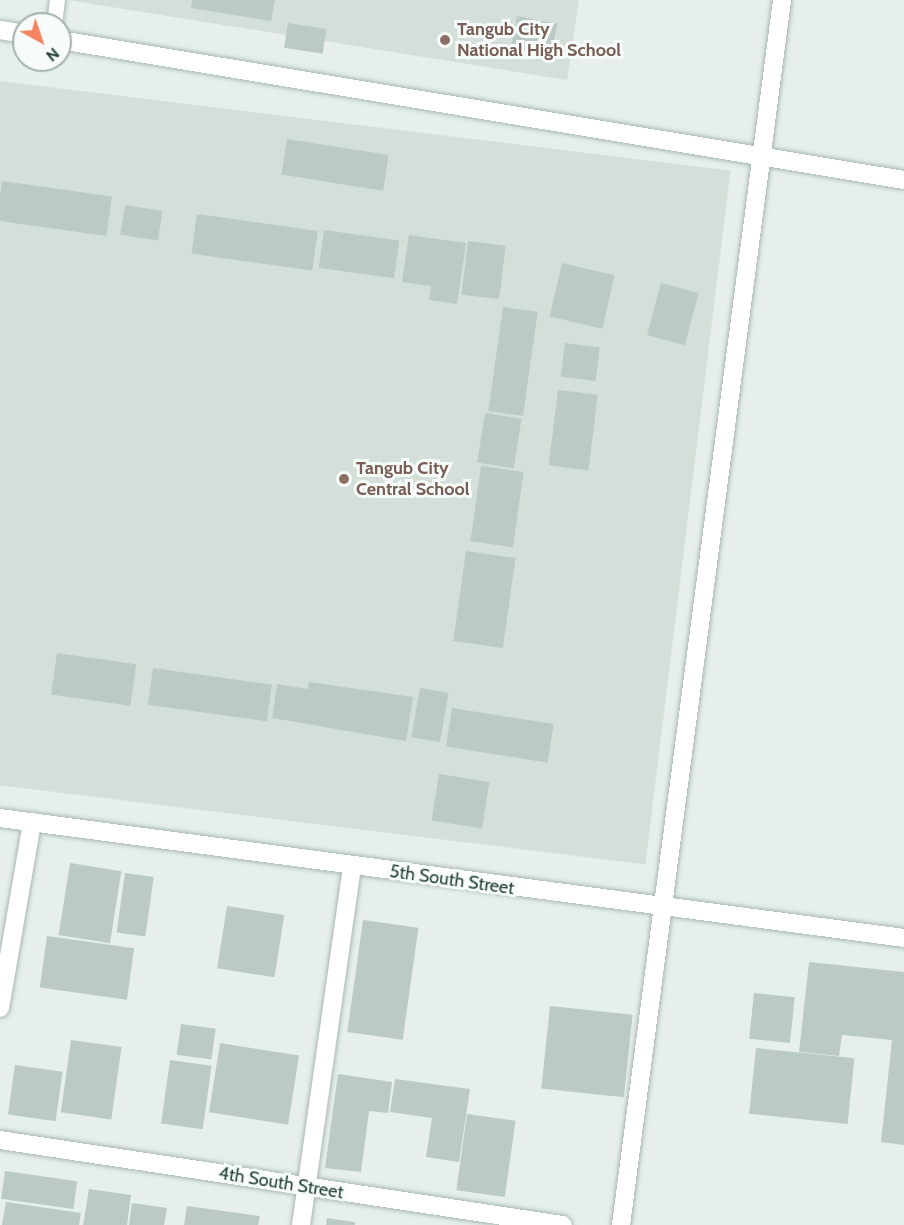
<!DOCTYPE html>
<html>
<head>
<meta charset="utf-8">
<style>
	body { margin:0 }
	#map { position:relative; width:904px; height:1225px; overflow:hidden; background:#e6efeb; font-family:Cabin,sans-serif }
	div>[style] { position:absolute }
	.built>* { inset:0; background:#d4dfda; transform-origin:0 0 }
	.building>* { inset:0; background:#bbcac4; transform-origin:0 0 }
	.roads { filter:drop-shadow(0 0 2px #a8b8b2) drop-shadow(0 0 2px #a8b8b2) }
	.service>* { height:15px; margin:-7.5px; padding:0 7.5px; transform-origin:7.5px; border-radius:7.5px; background:#fff }
	.minor>* { height:18px; margin:-9px; padding:0 9px; transform-origin:9px; border-radius:9px; background:#fff }
	.dots>* { width:16px; height:16px; translate:-50% -50%; box-sizing:border-box; border:3px solid #f7fbf9; border-radius:50% }
	span { translate:-50% -50%; white-space:nowrap; text-align:center; line-height:1.15; -webkit-text-stroke:6px #f7fbf9; paint-order:stroke }
	.education-label { font-size:18px; color:#785e54; font-weight:700 }
	.left { translate:0 -50%; text-align:left }
	.street-label { font-size:18px; color:#24423a }
	.north { position:absolute; left:12px; top:12px; width:60px; height:60px; box-sizing:border-box; background:#f7fbf9; border:2px solid #a3b1ad; border-radius:50%; rotate:140deg; font-size:16px; font-weight:700; line-height:24px; text-align:center; color:#24423a }
	.north::after { content:''; display:block; margin:auto; width:21px; height:27px; background:#f4845f; clip-path:polygon(50% 0,100% 100%,50% 72%,0 100%) }
</style>
</head>
<body>
<div id="map">
	<div class="built">
		<div style="clip-path:polygon(68px 0,579px 0,567px 80px)"></div>
		<div style="left:0;top:81px;width:736px;height:699px;rotate:7deg"></div>
	</div>
	<div class="building">
		<div style="clip-path:polygon(192px 0,275px 0,271px 21px,191px 8px)"></div>
		<div style="left:517px;top:16px;width:41px;height:38px;rotate:11deg"></div>
		<div style="left:288px;top:23px;width:39px;height:25px;rotate:9deg"></div>
		<div style="left:287px;top:139px;width:103px;height:36px;rotate:9deg"></div>
		<div style="left:2px;top:181px;width:111px;height:40px;rotate:8deg"></div>
		<div style="left:125px;top:205px;width:38px;height:30px;rotate:9deg"></div>
		<div style="left:197px;top:214px;width:122px;height:40px;rotate:8deg"></div>
		<div style="left:324px;top:230px;width:76px;height:38px;rotate:8deg"></div>
		<div style="clip-path:polygon(409px 235px,466px 243px,457px 304px,429px 300px,431px 286px,402px 282px)"></div>
		<div style="left:468px;top:241px;width:38px;height:54px;rotate:7deg"></div>
		<div style="left:562px;top:263px;width:54px;height:55px;rotate:13deg"></div>
		<div style="left:661px;top:283px;width:39px;height:54px;rotate:15deg"></div>
		<div style="left:503px;top:307px;width:35px;height:105px;rotate:8deg"></div>
		<div style="left:565px;top:343px;width:35px;height:34px;rotate:7deg"></div>
		<div style="left:558px;top:390px;width:40px;height:76px;rotate:7deg"></div>
		<div style="left:485px;top:413px;width:37px;height:50px;rotate:9deg"></div>
		<div style="left:481px;top:466px;width:43px;height:76px;rotate:8deg"></div>
		<div style="left:466px;top:551px;width:50px;height:91px;rotate:8deg"></div>
		<div style="left:57px;top:653px;width:80px;height:42px;rotate:8deg"></div>
		<div style="left:153px;top:668px;width:120px;height:37px;rotate:8deg"></div>
		<div style="clip-path:polygon(309px 682px,413px 697px,406px 741px,272px 718px,277px 684px,308px 689px)"></div>
		<div style="left:420px;top:688px;width:29px;height:50px;rotate:10deg"></div>
		<div style="left:452px;top:708px;width:103px;height:39px;rotate:9deg"></div>
		<div style="left:439px;top:774px;width:51px;height:47px;rotate:9deg"></div>
		<div style="left:70px;top:863px;width:52px;height:73px;rotate:9deg"></div>
		<div style="left:125px;top:873px;width:29px;height:60px;rotate:8deg"></div>
		<div style="left:227px;top:906px;width:58px;height:63px;rotate:9deg"></div>
		<div style="left:363px;top:920px;width:56px;height:113px;rotate:8deg"></div>
		<div style="left:47px;top:936px;width:88px;height:52px;rotate:8deg"></div>
		<div style="clip-path:polygon(809px 962px,904px 972px,904px 1145px,881px 1142px,892px 1040px,842px 1035px,839px 1056px,799px 1052px)"></div>
		<div style="left:754px;top:993px;width:41px;height:46px;rotate:6deg"></div>
		<div style="left:550px;top:1006px;width:83px;height:83px;rotate:6deg"></div>
		<div style="left:181px;top:1024px;width:35px;height:31px;rotate:8deg"></div>
		<div style="left:71px;top:1040px;width:51px;height:73px;rotate:8deg"></div>
		<div style="left:220px;top:1043px;width:80px;height:70px;rotate:9deg"></div>
		<div style="left:756px;top:1048px;width:99px;height:66px;rotate:6deg"></div>
		<div style="left:170px;top:1060px;width:42px;height:64px;rotate:8deg"></div>
		<div style="left:15px;top:1065px;width:48px;height:50px;rotate:8deg"></div>
		<div style="clip-path:polygon(338px 1074px,392px 1082px,388px 1113px,369px 1111px,361px 1172px,325px 1168px)"></div>
		<div style="clip-path:polygon(395px 1079px,470px 1089px,459px 1162px,426px 1157px,432px 1118px,390px 1112px)"></div>
		<div style="left:467px;top:1114px;width:49px;height:77px;rotate:8deg"></div>
		<div style="left:5px;top:1171px;width:73px;height:28px;rotate:8deg"></div>
		<div style="clip-path:polygon(89px 1189px,131px 1195px,127px 1225px,83px 1225px)"></div>
		<div style="clip-path:polygon(6px 1202px,81px 1213px,79px 1225px,2px 1225px)"></div>
		<div style="clip-path:polygon(132px 1203px,167px 1208px,164px 1225px,129px 1225px)"></div>
		<div style="clip-path:polygon(187px 1206px,260px 1216px,258px 1225px,184px 1225px)"></div>
		<div style="clip-path:polygon(327px 1218px,355px 1222px,355px 1225px,326px 1225px)"></div>
	</div>
	<div class="roads">
		<div class="service">
			<div style="left:54px;top:24px;width:24px;rotate:-83deg"></div>
		</div>
		<div class="minor">
			<div style="left:0;top:30px;width:24px;rotate:9deg"></div>
			<div style="left:60px;top:40px;width:856px;rotate:9.42deg"></div>
			<div style="left:0;top:818px;width:912px;rotate:7.56deg"></div>
			<div style="left:0;top:1008px;width:189px;rotate:-80.2deg"></div>
			<div style="left:0;top:1140px;width:569px;rotate:8.59deg"></div>
			<div style="left:301px;top:1225px;width:363px;rotate:-81.9deg"></div>
			<div style="left:621px;top:1225px;width:1236px;rotate:-82.51deg"></div>
		</div>
	</div>
	<div class="dots">
		<div style="left:445px;top:40px;background:#8d6e63"></div>
		<div style="left:344px;top:479px;background:#8d6e63"></div>
	</div>
	<div class="education-label">
		<span class="left" style="left:457px;top:40px">Tangub City<br>National High School</span>
		<span class="left" style="left:356px;top:479px">Tangub City<br>Central School</span>
	</div>
	<div class="street-label">
		<span style="left:452px;top:880px;rotate:8deg">5th South Street</span>
		<span style="left:281px;top:1183px;rotate:9deg">4th South Street</span>
	</div>
	<div class="north">N</div>
</div>
</body>
</html>
